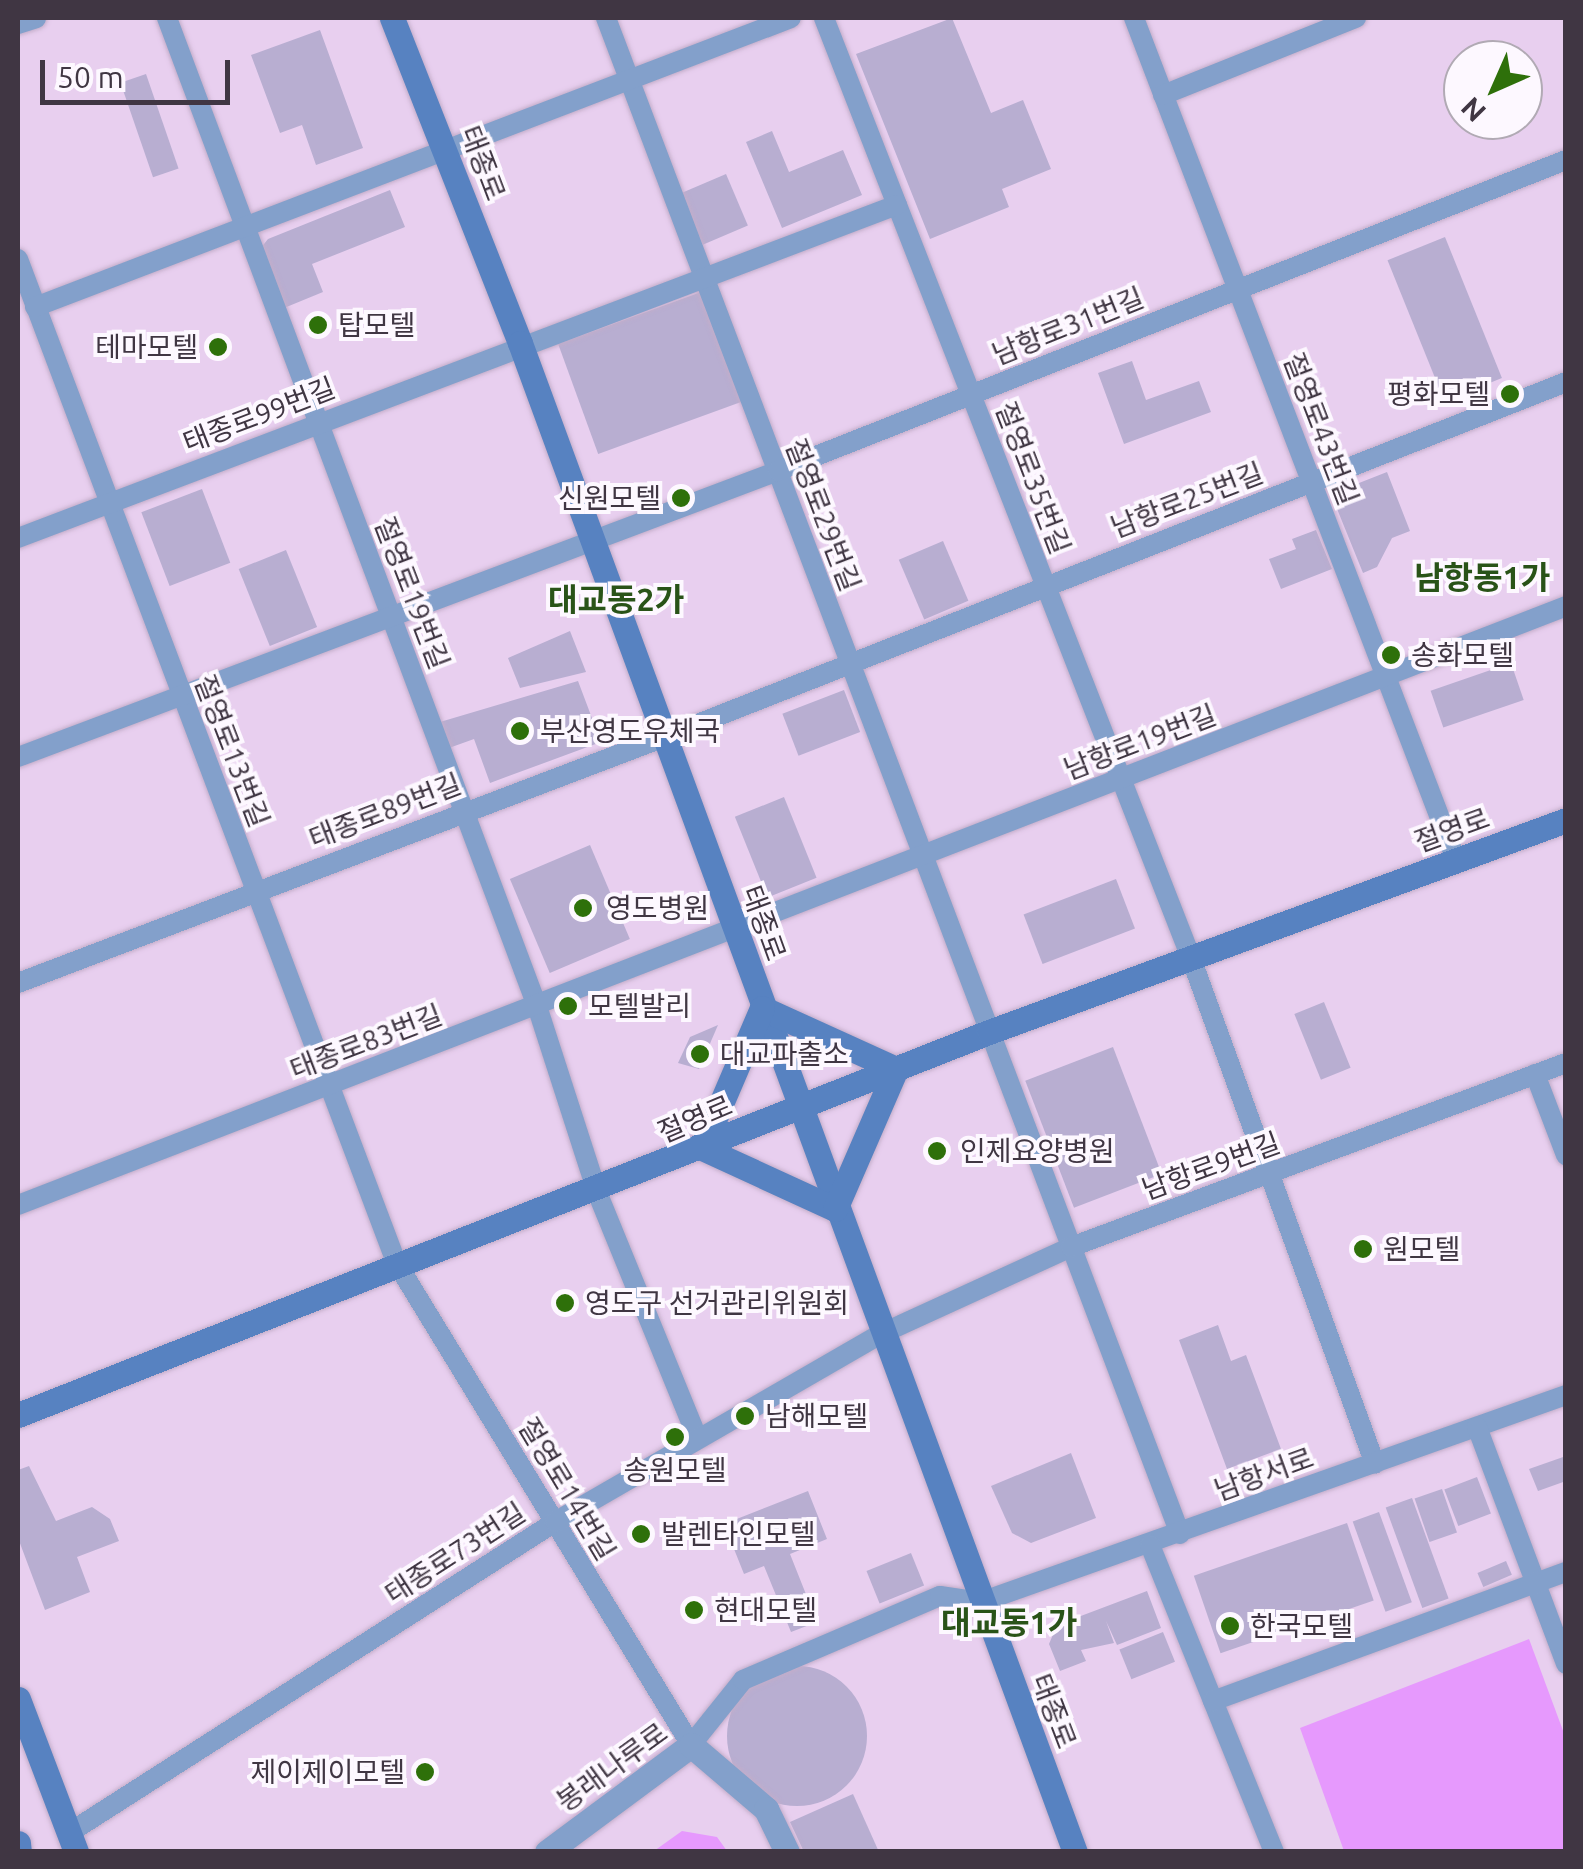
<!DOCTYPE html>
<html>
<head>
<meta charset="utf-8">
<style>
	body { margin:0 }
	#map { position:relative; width:1583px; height:1869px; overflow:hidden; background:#e8cfef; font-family:Ubuntu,"Noto Sans KR",sans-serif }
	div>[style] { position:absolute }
	.water>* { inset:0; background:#e699fd }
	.building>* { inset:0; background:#b8aed1; transform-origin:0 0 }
	.round { border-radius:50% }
	.roads { filter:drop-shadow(0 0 2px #c3adc9) drop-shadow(0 0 2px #c3adc9) }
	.minor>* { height:20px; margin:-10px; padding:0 10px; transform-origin:10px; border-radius:10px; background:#83a0cb }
	.tertiary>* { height:25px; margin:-12.5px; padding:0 12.5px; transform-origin:12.5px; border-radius:12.5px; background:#83a0cb }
	.secondary>* { height:25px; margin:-12.5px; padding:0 12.5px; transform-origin:12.5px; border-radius:12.5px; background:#5782c1 }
	.dots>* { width:28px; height:28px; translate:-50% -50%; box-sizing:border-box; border:5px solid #fdf8ff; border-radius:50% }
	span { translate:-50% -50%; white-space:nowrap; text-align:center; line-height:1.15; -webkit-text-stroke:8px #fdf8ff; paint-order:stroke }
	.street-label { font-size:28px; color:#403643 }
	.poi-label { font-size:28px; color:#403643 }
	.left { translate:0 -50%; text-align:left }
	.right { translate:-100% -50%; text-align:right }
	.quarter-label { font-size:32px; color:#295318; font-weight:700 }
	.frame { position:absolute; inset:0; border:20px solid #403643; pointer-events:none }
	.north { position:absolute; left:1443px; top:40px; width:100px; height:100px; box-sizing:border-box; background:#fdf8ff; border:2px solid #b1aab4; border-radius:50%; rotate:225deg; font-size:28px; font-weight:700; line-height:40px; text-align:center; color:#403643 }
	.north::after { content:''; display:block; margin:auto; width:35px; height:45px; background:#2e700a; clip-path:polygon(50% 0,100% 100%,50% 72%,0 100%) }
	.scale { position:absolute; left:40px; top:60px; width:190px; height:45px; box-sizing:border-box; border:5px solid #403643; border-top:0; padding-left:12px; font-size:30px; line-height:35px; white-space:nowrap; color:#403643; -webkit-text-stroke:8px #fdf8ff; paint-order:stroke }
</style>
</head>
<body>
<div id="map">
	<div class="water">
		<div style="clip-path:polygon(1529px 1639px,1565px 1736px,1565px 1851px,1344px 1851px,1300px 1728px)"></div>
		<div style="clip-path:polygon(682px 1831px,717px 1837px,727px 1851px,654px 1851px)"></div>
	</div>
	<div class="building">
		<div style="clip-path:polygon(952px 18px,991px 113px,1023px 100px,1051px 169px,1002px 189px,1009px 207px,930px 239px,856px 54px)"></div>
		<div style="clip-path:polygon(320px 30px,363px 148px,316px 165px,302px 125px,280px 133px,251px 55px)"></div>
		<div style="left:146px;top:74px;width:100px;height:27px;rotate:71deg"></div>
		<div style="clip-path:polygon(772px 131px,789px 172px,843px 150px,862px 195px,782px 228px,746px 142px)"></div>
		<div style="left:726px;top:174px;width:56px;height:49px;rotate:67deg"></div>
		<div style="clip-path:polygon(390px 190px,405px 227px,312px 264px,323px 292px,284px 308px,260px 249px,268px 239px)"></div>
		<div style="left:1445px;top:237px;width:152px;height:62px;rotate:68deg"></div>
		<div style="left:701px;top:292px;width:117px;height:152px;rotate:70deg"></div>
		<div style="clip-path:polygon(1132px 361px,1146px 400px,1199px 381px,1211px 412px,1124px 444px,1098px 373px)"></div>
		<div style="clip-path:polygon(1387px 472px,1410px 531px,1392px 538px,1377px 567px,1363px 573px,1331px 494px)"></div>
		<div style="left:202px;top:489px;width:79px;height:65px;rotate:69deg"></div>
		<div style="clip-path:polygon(1316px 530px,1332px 569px,1281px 589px,1269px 559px,1296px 549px,1292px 539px)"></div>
		<div style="left:943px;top:541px;width:65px;height:48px;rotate:67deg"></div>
		<div style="left:286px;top:550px;width:83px;height:51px;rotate:68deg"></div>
		<div style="clip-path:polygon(570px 631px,586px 672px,520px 688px,508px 658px)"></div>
		<div style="left:1511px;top:663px;width:39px;height:85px;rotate:71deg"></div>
		<div style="clip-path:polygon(578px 681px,601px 742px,490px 783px,474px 739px,449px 748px,440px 722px)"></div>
		<div style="left:844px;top:690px;width:45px;height:66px;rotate:69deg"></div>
		<div style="left:784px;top:797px;width:87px;height:53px;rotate:68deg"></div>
		<div style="left:590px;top:845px;width:102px;height:87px;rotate:67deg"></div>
		<div style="left:1116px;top:879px;width:53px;height:99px;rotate:69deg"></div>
		<div style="left:1324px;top:1002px;width:71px;height:32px;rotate:68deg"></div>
		<div style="clip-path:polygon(718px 1025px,699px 1069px,678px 1063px,690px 1037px)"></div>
		<div style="left:1113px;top:1047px;width:136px;height:94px;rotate:69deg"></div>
		<div style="clip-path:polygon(1218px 1325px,1231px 1361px,1246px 1355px,1281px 1449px,1227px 1469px,1179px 1340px)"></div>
		<div style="clip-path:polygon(1071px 1453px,1096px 1518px,1031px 1543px,1012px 1533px,991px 1486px)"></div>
		<div style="clip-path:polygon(1566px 1456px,1566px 1481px,1538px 1491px,1529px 1469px)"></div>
		<div style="clip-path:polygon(29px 1466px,56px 1521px,92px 1507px,110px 1519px,119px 1541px,77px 1557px,90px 1592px,45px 1610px,18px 1538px,18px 1470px)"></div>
		<div style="left:1477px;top:1477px;width:39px;height:35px;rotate:69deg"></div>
		<div style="left:1442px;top:1489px;width:46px;height:29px;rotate:71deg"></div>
		<div style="clip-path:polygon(808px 1491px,827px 1539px,790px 1554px,817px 1622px,791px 1632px,764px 1566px,744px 1574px,724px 1524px)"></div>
		<div style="left:1412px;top:1498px;width:107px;height:28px;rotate:70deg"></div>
		<div style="left:1379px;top:1512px;width:96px;height:28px;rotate:70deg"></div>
		<div style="left:1347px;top:1523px;width:82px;height:162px;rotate:71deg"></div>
		<div style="left:911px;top:1553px;width:35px;height:48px;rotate:68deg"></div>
		<div style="left:1506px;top:1561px;width:15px;height:31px;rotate:67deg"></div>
		<div style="clip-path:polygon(1147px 1591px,1161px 1628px,1117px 1645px,1106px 1621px,1114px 1643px,1081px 1650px,1086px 1661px,1060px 1671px,1049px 1644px,1057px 1625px)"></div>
		<div style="left:1163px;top:1632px;width:32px;height:47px;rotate:68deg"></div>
		<div class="round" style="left:727px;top:1666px;width:140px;height:140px"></div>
		<div style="clip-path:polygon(853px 1794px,879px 1852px,804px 1852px,790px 1822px)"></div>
	</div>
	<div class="roads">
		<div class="minor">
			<div style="left:167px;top:18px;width:1055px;rotate:69.47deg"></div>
			<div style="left:537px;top:1006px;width:195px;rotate:72.1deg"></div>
			<div style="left:597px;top:1192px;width:262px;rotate:67.8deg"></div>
			<div style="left:606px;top:18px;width:1621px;rotate:69.26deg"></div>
			<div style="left:824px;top:18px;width:1009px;rotate:68.67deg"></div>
			<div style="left:1191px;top:958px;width:538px;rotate:70.02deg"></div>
			<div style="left:1134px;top:18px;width:901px;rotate:69.07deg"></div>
			<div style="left:18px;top:24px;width:19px;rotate:-18deg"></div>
			<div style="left:1163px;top:95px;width:208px;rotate:-21.8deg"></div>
			<div style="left:18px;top:259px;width:1072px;rotate:69.35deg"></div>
			<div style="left:396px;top:1262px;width:566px;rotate:58.58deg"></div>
			<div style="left:691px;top:1745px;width:83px;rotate:-51.3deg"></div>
			<div style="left:743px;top:1680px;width:214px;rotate:-23.1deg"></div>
			<div style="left:940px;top:1596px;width:41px;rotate:8.3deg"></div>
			<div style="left:981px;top:1602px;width:621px;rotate:-19.49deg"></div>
			<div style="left:35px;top:307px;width:809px;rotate:-20.92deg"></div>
			<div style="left:18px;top:538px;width:940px;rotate:-20.75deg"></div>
			<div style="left:18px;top:757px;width:812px;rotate:-20.62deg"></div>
			<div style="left:778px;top:471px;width:847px;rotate:-21.54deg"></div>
			<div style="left:18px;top:983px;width:689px;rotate:-20.83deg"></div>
			<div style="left:662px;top:738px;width:972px;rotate:-21.49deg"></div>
			<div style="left:1535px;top:1074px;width:87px;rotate:69.1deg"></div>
			<div style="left:18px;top:1205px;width:1660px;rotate:-21.15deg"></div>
			<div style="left:1477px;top:1427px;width:253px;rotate:69.4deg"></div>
			<div style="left:1150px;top:1545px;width:331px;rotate:68deg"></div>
			<div style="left:1213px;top:1701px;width:376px;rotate:-20.1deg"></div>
			<div style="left:69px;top:1833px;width:577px;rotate:-32.62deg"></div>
			<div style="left:555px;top:1522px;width:376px;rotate:-30deg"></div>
			<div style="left:881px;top:1334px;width:209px;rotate:-24.6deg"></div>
			<div style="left:1071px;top:1247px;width:528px;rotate:-20.39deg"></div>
		</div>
		<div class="tertiary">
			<div style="left:547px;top:1852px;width:179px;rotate:-36.6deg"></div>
			<div style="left:691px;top:1745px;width:99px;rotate:40.5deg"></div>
			<div style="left:766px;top:1809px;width:48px;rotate:64deg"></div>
		</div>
		<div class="secondary">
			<div style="left:392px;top:18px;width:349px;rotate:68.5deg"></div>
			<div style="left:520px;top:343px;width:1608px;rotate:69.81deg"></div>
			<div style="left:762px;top:1008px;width:147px;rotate:24.5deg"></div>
			<div style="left:702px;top:1148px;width:152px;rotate:-66.8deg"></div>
			<div style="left:702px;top:1148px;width:146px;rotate:24.6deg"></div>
			<div style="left:835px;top:1209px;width:153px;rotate:-66.5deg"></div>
			<div style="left:18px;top:1415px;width:1044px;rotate:-21.53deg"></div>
			<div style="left:989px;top:1032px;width:615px;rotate:-20.17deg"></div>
			<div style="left:18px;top:1699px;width:164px;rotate:69.2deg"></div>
			<div style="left:18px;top:1843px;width:9px;rotate:84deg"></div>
		</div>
	</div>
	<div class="dots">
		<div style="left:318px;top:325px;background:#2e700a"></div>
		<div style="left:218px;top:347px;background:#2e700a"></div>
		<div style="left:1510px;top:394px;background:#2e700a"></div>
		<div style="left:681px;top:498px;background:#2e700a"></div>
		<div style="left:1391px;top:655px;background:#2e700a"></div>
		<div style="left:520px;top:731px;background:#2e700a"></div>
		<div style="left:583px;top:908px;background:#2e700a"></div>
		<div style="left:568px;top:1006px;background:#2e700a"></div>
		<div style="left:700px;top:1054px;background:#2e700a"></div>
		<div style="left:937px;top:1151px;background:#2e700a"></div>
		<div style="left:1363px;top:1249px;background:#2e700a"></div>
		<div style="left:565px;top:1303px;background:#2e700a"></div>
		<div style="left:745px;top:1416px;background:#2e700a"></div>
		<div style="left:675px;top:1437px;background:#2e700a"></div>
		<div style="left:641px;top:1534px;background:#2e700a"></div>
		<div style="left:694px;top:1610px;background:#2e700a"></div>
		<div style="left:1230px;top:1626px;background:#2e700a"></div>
		<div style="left:425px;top:1772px;background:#2e700a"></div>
	</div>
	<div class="street-label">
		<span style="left:483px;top:163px;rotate:69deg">태종로</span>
		<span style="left:1068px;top:326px;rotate:-22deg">남항로31번길</span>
		<span style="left:259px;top:415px;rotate:-21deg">태종로99번길</span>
		<span style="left:1321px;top:429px;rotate:69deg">절영로43번길</span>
		<span style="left:1033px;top:478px;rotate:69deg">절영로35번길</span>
		<span style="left:1187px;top:500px;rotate:-21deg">남항로25번길</span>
		<span style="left:823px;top:515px;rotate:69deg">절영로29번길</span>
		<span style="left:412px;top:593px;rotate:69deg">절영로19번길</span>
		<span style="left:1140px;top:742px;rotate:-21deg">남항로19번길</span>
		<span style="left:232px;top:751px;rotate:69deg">절영로13번길</span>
		<span style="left:385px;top:811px;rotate:-21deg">태종로89번길</span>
		<span style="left:1452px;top:830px;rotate:-20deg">절영로</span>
		<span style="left:764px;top:923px;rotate:70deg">태종로</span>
		<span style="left:366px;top:1042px;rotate:-21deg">태종로83번길</span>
		<span style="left:695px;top:1119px;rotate:-23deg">절영로</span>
		<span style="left:1211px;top:1166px;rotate:-20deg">남항로9번길</span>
		<span style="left:1264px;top:1474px;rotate:-20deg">남항서로</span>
		<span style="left:567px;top:1489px;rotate:59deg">절영로14번길</span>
		<span style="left:455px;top:1553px;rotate:-33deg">태종로73번길</span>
		<span style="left:1054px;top:1711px;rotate:69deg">태종로</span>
		<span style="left:612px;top:1767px;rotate:-36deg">봉래나루로</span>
	</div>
	<div class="poi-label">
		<span class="left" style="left:338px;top:325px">탑모텔</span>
		<span class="right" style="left:198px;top:347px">테마모텔</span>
		<span class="right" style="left:1490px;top:394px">평화모텔</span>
		<span class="right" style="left:661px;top:498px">신원모텔</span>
		<span class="left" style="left:1411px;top:655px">송화모텔</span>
		<span class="left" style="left:540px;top:731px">부산영도우체국</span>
		<span class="left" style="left:606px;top:908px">영도병원</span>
		<span class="left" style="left:588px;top:1006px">모텔발리</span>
		<span class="left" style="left:720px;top:1054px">대교파출소</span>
		<span class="left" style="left:960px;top:1151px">인제요양병원</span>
		<span class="left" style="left:1383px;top:1249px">원모텔</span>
		<span class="left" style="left:585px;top:1303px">영도구 선거관리위원회</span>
		<span class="left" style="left:765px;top:1416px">남해모텔</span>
		<span style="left:675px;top:1470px">송원모텔</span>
		<span class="left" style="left:661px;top:1534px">발렌타인모텔</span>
		<span class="left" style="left:714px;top:1610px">현대모텔</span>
		<span class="left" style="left:1250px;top:1626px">한국모텔</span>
		<span class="right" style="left:405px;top:1772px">제이제이모텔</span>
	</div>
	<div class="quarter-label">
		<span style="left:1482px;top:577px">남항동1가</span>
		<span style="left:616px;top:599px">대교동2가</span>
		<span style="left:1009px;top:1622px">대교동1가</span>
	</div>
	<div class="frame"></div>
	<div class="north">N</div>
	<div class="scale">50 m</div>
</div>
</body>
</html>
